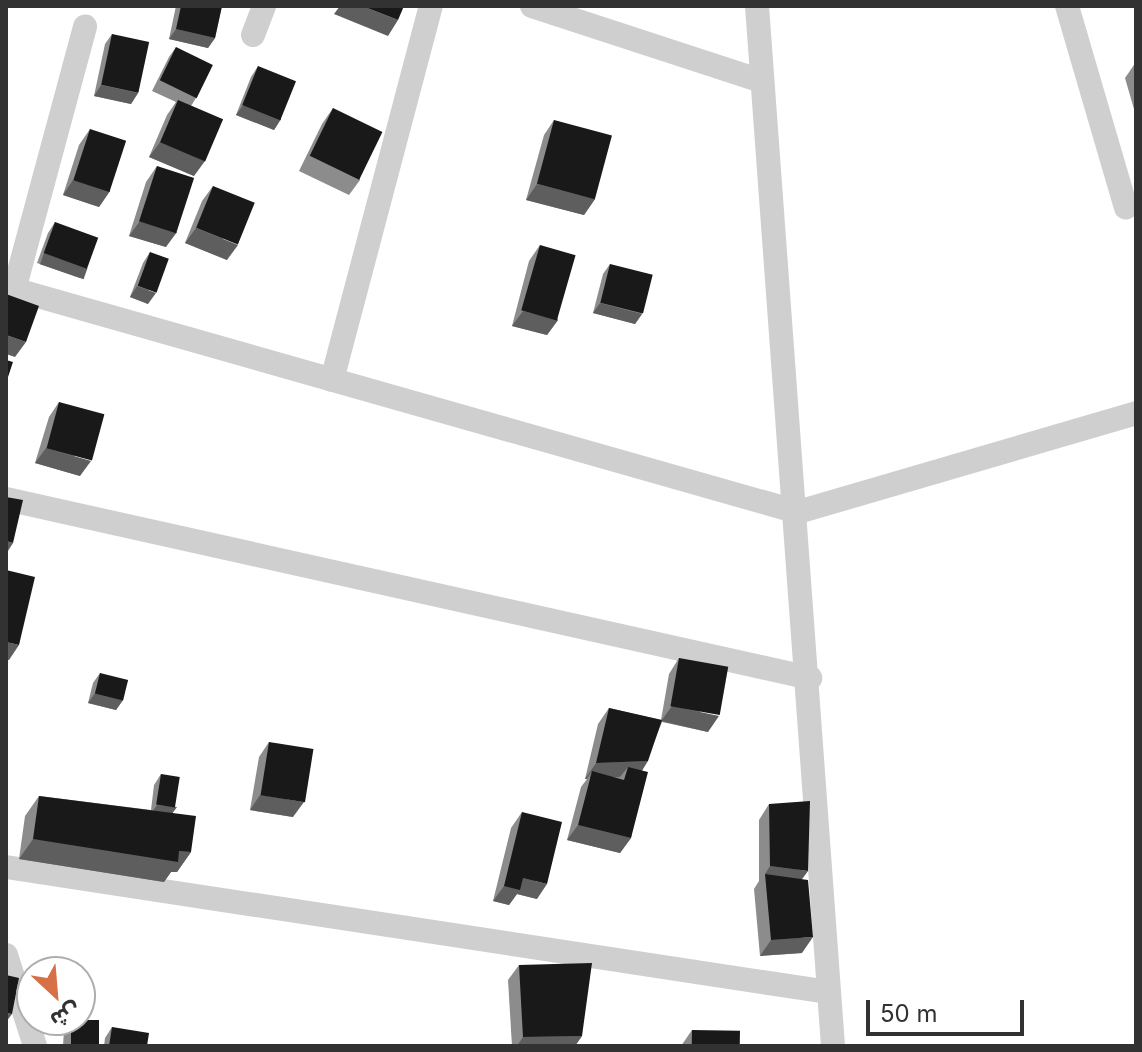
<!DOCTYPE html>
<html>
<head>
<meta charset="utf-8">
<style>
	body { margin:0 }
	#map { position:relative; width:1142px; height:1052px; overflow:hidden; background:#fff; font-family:Inter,"Noto Sans Arabic",sans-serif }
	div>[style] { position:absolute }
	.street>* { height:24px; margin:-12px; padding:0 12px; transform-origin:12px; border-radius:12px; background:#cfcfcf }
	.wall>* { inset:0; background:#8c8c8c }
	.shaded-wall>* { inset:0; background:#5e5e5e; transform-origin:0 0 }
	.building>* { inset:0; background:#191919; transform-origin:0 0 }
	span { translate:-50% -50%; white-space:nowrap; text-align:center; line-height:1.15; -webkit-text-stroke:8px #fff; paint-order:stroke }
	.frame { position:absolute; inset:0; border:8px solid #323232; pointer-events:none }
	.north { position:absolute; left:16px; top:956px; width:80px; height:80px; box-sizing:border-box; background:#fff; border:2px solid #adadad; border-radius:50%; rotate:154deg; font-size:22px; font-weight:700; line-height:32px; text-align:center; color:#323232 }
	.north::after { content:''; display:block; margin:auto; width:28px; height:36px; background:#d67046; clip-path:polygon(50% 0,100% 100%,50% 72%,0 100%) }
	.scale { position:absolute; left:866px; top:1000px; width:158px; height:36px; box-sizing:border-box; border:4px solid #323232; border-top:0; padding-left:10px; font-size:24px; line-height:28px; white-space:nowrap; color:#323232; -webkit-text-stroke:6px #fff; paint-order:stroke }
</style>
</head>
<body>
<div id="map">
	<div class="street">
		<div style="left:532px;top:6px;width:241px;rotate:18.1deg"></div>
		<div style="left:757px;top:6px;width:1043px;rotate:85.82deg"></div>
		<div style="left:1067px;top:6px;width:210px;rotate:73.7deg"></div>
		<div style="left:253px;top:35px;width:31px;rotate:-69deg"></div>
		<div style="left:6px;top:287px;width:823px;rotate:15.86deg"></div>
		<div style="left:798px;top:512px;width:352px;rotate:-16.3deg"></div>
		<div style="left:14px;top:290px;width:273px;rotate:-74.9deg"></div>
		<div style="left:332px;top:380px;width:387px;rotate:-75.2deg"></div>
		<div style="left:6px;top:499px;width:824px;rotate:12.55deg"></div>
		<div style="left:6px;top:867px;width:831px;rotate:8.65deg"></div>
		<div style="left:6px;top:955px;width:96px;rotate:72.3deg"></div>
	</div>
	<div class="wall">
		<div style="clip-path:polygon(176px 6px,222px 6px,215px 38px,208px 48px,169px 39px)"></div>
		<div style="clip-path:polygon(112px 34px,138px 93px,131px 104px,94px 96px,105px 44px)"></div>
		<div style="clip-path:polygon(176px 47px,196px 98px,191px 106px,194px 176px,149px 157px,167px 115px,176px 102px,152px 91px,169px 57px)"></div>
		<div style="clip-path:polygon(1136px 62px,1136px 116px,1125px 78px)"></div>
		<div style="clip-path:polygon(258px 66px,281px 119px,274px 130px,236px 115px,251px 77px)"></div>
		<div style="clip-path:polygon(333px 108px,360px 180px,349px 195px,299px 171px,322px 124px)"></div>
		<div style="clip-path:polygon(554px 120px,595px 199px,584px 215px,526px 200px,544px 135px)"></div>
		<div style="clip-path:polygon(90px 129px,110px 191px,99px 207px,63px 195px,79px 145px)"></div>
		<div style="clip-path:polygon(157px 166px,166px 247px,129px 236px,146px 182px)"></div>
		<div style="clip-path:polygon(213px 186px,227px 260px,185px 243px,202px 201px)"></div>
		<div style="clip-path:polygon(55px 222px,87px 268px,80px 278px,37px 263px,48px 233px)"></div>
		<div style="clip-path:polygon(540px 245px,558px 320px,547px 335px,512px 326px,529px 261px)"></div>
		<div style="clip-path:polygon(150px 252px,148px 304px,130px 297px,143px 263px)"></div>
		<div style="clip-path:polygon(610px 264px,642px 314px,635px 324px,593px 313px,603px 274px)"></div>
		<div style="clip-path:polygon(59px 402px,80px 476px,35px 463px,49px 417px)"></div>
		<div style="clip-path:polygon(679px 658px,708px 732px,662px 722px,642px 771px,631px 838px,620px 853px,567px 840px,581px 787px,587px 779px,585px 779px,598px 724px,609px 708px,661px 720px,669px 674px)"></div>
		<div style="clip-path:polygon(100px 673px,123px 700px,116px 710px,88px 703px,93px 683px)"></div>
		<div style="clip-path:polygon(269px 742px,293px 817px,250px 810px,259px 757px)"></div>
		<div style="clip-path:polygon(161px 774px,173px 813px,191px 852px,177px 872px,171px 872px,164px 882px,19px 859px,25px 816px,39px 796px,151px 810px,154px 785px)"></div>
		<div style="clip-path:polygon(769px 804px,802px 879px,802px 953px,760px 956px,754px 889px,759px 881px,759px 820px)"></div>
		<div style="clip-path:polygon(522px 812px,537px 899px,517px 894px,509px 905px,493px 901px,511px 828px)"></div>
		<div style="clip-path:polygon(519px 965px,582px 1036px,575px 1046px,512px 1046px,508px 980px)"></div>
		<div style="clip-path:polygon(71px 1020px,98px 1046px,63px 1046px,64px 1030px)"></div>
		<div style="clip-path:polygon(112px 1027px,147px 1046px,104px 1046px,105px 1038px)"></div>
		<div style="clip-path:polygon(692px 1030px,740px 1046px,681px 1046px)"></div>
	</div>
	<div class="shaded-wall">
		<div style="clip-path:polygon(340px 6px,362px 6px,398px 20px,388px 36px,334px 14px)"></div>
		<div style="clip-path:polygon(176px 29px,215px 38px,208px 48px,169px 39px)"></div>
		<div style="clip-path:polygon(101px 85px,138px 93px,131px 104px,94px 96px)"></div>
		<div style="clip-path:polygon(243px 105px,281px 119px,274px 130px,236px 115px)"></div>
		<div style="clip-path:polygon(160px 142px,205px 161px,194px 176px,149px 157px)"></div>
		<div style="clip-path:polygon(73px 180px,110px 191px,99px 207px,63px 195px)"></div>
		<div style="clip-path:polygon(537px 184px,595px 199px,584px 215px,526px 200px)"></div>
		<div style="clip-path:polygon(140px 221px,177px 232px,166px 247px,129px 236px)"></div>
		<div style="clip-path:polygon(196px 228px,238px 245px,227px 260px,185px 243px)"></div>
		<div style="left:44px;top:253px;width:46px;height:12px;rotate:19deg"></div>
		<div style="clip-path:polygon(137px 286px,156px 293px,148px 304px,130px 297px)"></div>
		<div style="clip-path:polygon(600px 303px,642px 314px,635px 324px,593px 313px)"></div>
		<div style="clip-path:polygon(523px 311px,558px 320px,547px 335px,512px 326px)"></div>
		<div style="clip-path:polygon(6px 335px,26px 342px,15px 357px,6px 354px)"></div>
		<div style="clip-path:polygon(46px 448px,91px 461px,80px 476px,35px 463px)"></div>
		<div style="clip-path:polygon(6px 541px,13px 543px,6px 554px)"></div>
		<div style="clip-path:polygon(6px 642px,19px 645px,9px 660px,6px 660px)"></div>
		<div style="clip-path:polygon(95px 693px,123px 700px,116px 710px,88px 703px)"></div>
		<div style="clip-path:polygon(672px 706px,719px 716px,708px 732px,661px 721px)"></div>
		<div style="clip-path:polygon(648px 761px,638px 777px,628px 767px,620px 777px,590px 778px,592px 771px,587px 779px,585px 779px,596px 763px)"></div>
		<div style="clip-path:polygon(260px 795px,304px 802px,293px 817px,250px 810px)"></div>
		<div style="clip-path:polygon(157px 805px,177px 807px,169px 818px,150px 815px)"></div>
		<div style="clip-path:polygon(578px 825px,631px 838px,620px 853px,567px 840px)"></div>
		<div style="clip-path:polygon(33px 839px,179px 851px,191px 852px,177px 872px,171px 872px,164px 882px,19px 859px)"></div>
		<div style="clip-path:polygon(770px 866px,808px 871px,797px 886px,765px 874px)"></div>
		<div style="clip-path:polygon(523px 878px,547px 884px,537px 899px,517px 894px,509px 905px,493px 901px,504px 886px)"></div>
		<div style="clip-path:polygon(813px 937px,802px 953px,760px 956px,771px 940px)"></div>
		<div style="clip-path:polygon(6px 1013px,12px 1014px,6px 1022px)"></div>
		<div style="clip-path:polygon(582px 1036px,575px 1046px,517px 1046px,523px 1037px)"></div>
	</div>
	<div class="building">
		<div style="clip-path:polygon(181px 6px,222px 6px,215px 38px,176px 29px)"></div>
		<div style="clip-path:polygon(362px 6px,404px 6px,398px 20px)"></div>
		<div style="left:112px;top:34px;width:38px;height:52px;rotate:12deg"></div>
		<div style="left:176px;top:47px;width:41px;height:37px;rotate:26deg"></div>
		<div style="left:258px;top:66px;width:41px;height:42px;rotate:22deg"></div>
		<div style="left:178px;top:100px;width:49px;height:46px;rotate:23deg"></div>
		<div style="left:333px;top:108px;width:55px;height:53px;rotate:26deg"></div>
		<div style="left:554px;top:120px;width:60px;height:66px;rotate:15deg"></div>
		<div style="left:90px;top:129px;width:38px;height:54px;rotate:18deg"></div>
		<div style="left:157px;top:166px;width:39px;height:58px;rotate:18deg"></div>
		<div style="left:213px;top:186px;width:45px;height:45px;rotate:22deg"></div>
		<div style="left:55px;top:222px;width:46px;height:33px;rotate:20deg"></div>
		<div style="left:540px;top:245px;width:37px;height:68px;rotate:16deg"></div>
		<div style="left:150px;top:252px;width:20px;height:36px;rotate:20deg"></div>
		<div style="left:610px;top:264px;width:44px;height:40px;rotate:14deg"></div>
		<div style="clip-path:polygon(6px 294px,39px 306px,26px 342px,6px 335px)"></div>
		<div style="clip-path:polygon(6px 360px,13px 362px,6px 383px)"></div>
		<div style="left:59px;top:402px;width:47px;height:48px;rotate:15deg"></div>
		<div style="clip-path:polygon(6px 497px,23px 500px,13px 543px,6px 541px)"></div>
		<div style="clip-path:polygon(6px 570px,35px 577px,19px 645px,6px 642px)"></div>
		<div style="left:679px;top:658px;width:50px;height:49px;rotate:10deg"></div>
		<div style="left:100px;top:673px;width:29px;height:21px;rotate:14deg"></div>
		<div style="clip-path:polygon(609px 708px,662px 720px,648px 761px,596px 763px)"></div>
		<div style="left:269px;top:742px;width:45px;height:54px;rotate:9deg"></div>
		<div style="clip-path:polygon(628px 767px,648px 772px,631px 838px,578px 825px,592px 771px,624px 780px)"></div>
		<div style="left:161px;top:774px;width:19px;height:31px;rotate:9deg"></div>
		<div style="clip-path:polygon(39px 796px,196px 816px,191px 852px,179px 851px,178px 862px,33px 839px)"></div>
		<div style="clip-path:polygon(810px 801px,808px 871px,770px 866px,769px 804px)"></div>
		<div style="clip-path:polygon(522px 812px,562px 822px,547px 884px,523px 878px,520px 890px,504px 886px)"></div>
		<div style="clip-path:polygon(765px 874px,808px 880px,813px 937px,771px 940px)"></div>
		<div style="clip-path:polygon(592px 963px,582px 1036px,523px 1037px,519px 965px)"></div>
		<div style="clip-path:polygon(6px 975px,19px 978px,12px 1014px,6px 1013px)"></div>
		<div style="left:71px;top:1020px;width:28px;height:26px"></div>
		<div style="clip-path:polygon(112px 1027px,149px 1033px,147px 1046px,109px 1046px)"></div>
		<div style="left:692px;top:1030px;width:48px;height:16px;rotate:1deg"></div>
	</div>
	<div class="frame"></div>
	<div class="north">ش</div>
	<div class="scale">50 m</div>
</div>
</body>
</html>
